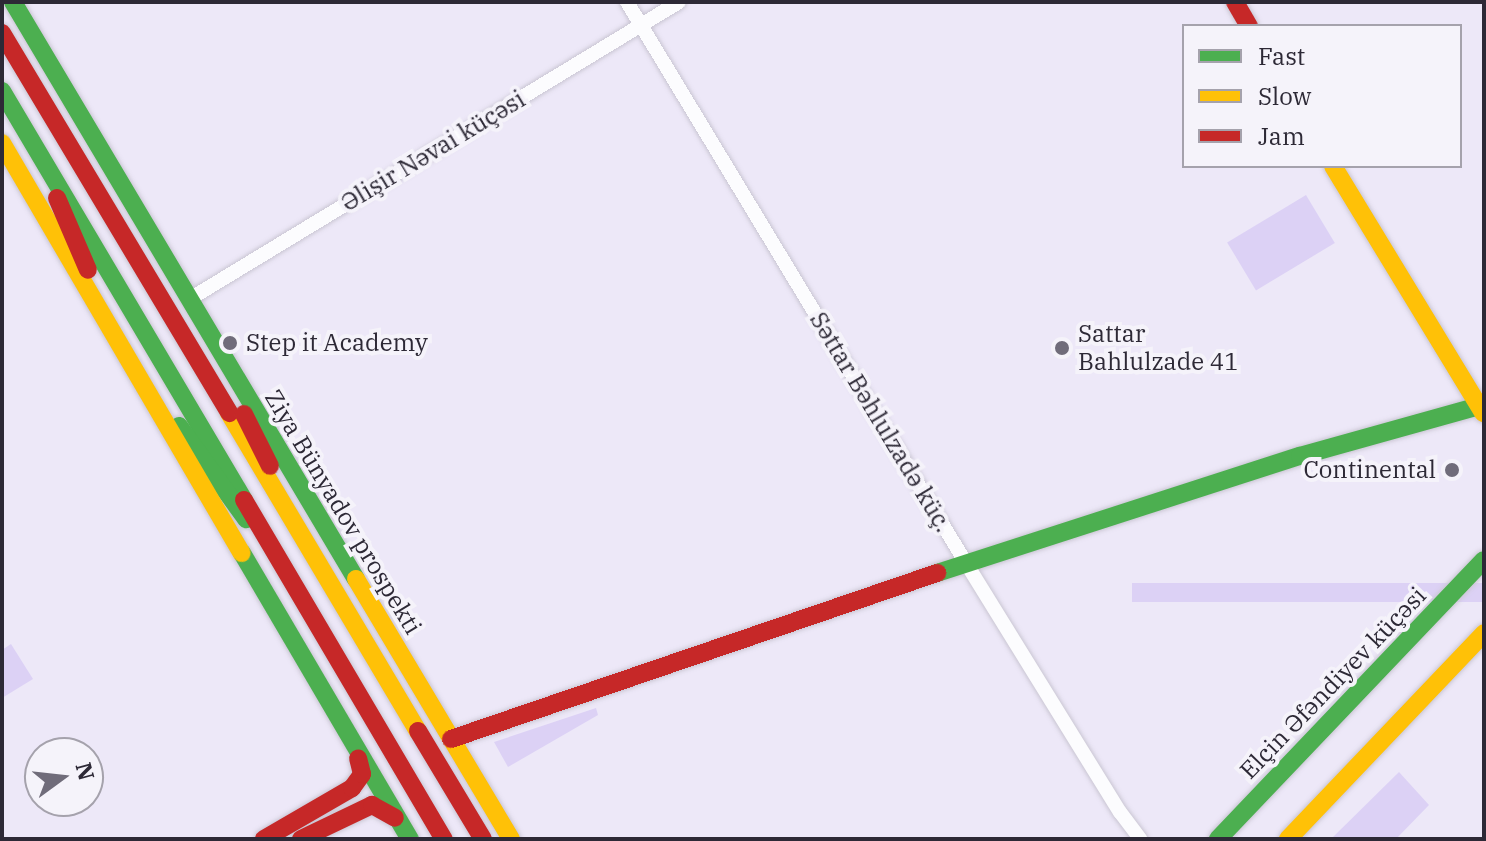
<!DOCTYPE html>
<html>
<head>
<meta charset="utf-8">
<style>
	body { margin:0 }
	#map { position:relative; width:1486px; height:841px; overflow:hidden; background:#ede8f8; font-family:"IBM Plex Serif",serif }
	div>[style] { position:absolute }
	.green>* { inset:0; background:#dcd1f5; transform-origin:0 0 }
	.roads { filter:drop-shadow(0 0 2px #cac6d3) drop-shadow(0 0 2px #cac6d3) }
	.street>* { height:14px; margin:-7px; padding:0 7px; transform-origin:7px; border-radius:7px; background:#fcfcfe }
	.fast>* { height:18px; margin:-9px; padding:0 9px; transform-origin:9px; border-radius:9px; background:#4caf50 }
	.slow>* { height:18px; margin:-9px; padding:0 9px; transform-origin:9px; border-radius:9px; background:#ffc107 }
	.jam>* { height:18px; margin:-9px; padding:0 9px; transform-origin:9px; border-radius:9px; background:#c62828 }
	.dots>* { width:22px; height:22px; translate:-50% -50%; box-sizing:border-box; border:4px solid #f5f3fa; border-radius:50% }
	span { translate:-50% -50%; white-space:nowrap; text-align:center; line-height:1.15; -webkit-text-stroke:8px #f5f3fa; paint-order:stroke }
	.street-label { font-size:24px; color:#2d2936 }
	.poi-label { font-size:24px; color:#2d2936 }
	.left { translate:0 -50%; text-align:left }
	.right { translate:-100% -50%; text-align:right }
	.frame { position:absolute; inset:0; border:4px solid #2d2936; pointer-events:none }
	.legend { position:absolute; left:1182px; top:24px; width:280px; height:144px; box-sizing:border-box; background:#f5f3fa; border:2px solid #a5a2ac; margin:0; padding:10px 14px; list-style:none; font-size:24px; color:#2d2936 }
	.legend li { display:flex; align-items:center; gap:16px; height:40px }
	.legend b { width:40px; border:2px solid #a5a2ac }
	.north { position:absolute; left:24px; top:737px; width:80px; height:80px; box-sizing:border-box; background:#f5f3fa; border:2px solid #a5a2ac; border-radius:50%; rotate:75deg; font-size:22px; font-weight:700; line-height:32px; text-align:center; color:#2d2936 }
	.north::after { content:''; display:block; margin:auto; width:28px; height:36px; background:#706c7a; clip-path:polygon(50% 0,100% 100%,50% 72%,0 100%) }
</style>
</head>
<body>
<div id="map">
	<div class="green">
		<div style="left:1306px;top:195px;width:56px;height:92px;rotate:59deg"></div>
		<div style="left:1484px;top:583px;width:19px;height:352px;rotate:90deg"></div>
		<div style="clip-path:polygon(11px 644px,33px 679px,2px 698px,2px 650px)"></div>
		<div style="clip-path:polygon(596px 708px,598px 715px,508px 767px,494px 742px)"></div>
		<div style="clip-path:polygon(1399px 772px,1429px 805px,1396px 839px,1331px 839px)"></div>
	</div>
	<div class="roads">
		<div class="street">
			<div style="left:627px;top:2px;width:655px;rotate:58.86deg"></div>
			<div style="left:966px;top:563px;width:293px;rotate:58.3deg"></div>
			<div style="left:1120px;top:812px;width:34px;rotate:53deg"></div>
			<div style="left:188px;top:300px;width:574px;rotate:-31.25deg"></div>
		</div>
		<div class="fast">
			<div style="left:13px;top:2px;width:671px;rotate:59.27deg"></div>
			<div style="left:2px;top:91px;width:475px;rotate:59.4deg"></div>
			<div style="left:179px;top:426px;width:115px;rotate:54.2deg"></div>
			<div style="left:242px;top:553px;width:332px;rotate:59.6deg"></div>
			<div style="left:937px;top:573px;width:381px;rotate:-17.9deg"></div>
			<div style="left:1300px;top:456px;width:186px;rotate:-15.6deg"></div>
			<div style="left:1218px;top:839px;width:385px;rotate:-46.4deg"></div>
		</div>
		<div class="slow">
			<div style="left:2px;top:143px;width:475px;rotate:59.7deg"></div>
			<div style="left:1333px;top:166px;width:289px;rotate:58.7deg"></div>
			<div style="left:229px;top:413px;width:370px;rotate:59.3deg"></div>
			<div style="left:356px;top:579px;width:303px;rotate:59.2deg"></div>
			<div style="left:1288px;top:839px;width:284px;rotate:-46.4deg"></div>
		</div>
		<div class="jam">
			<div style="left:1235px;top:2px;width:28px;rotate:60deg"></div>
			<div style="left:2px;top:33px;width:443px;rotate:59.1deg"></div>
			<div style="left:57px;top:198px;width:78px;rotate:66.7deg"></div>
			<div style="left:244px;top:414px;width:58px;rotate:63.4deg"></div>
			<div style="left:244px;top:500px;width:394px;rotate:59.5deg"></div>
			<div style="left:418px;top:731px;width:126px;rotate:59deg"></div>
			<div style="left:451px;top:739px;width:514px;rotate:-18.86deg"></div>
			<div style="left:264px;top:839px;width:102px;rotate:-30.1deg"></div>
			<div style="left:352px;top:788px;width:17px;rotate:-54deg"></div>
			<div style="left:362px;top:774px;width:16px;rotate:-104deg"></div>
			<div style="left:301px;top:839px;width:79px;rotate:-25.6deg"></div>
			<div style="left:372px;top:805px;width:26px;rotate:29deg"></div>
		</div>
	</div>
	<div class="dots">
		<div style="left:230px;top:343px;background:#706c7a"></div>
		<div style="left:1062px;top:348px;background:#706c7a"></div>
		<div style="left:1452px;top:470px;background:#706c7a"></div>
	</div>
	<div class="street-label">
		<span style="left:433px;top:151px;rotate:-31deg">Əlişir Nəvai küçəsi</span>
		<span style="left:881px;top:422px;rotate:59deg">Səttar Bəhlulzadə küç.</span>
		<span style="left:343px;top:512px;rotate:59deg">Ziya Bünyadov prospekti</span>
		<span style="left:1333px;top:683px;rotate:-46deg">Elçin Əfəndiyev küçəsi</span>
	</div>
	<div class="poi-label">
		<span class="left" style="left:1078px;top:348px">Sattar<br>Bahlulzade 41</span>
		<span class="left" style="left:246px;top:343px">Step it Academy</span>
		<span class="right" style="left:1436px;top:470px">Continental</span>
	</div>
	<div class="frame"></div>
	<ul class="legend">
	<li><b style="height:10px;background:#4caf50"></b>Fast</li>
	<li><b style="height:10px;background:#ffc107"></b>Slow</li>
	<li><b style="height:10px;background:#c62828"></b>Jam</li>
	</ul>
	<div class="north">N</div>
</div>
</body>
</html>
